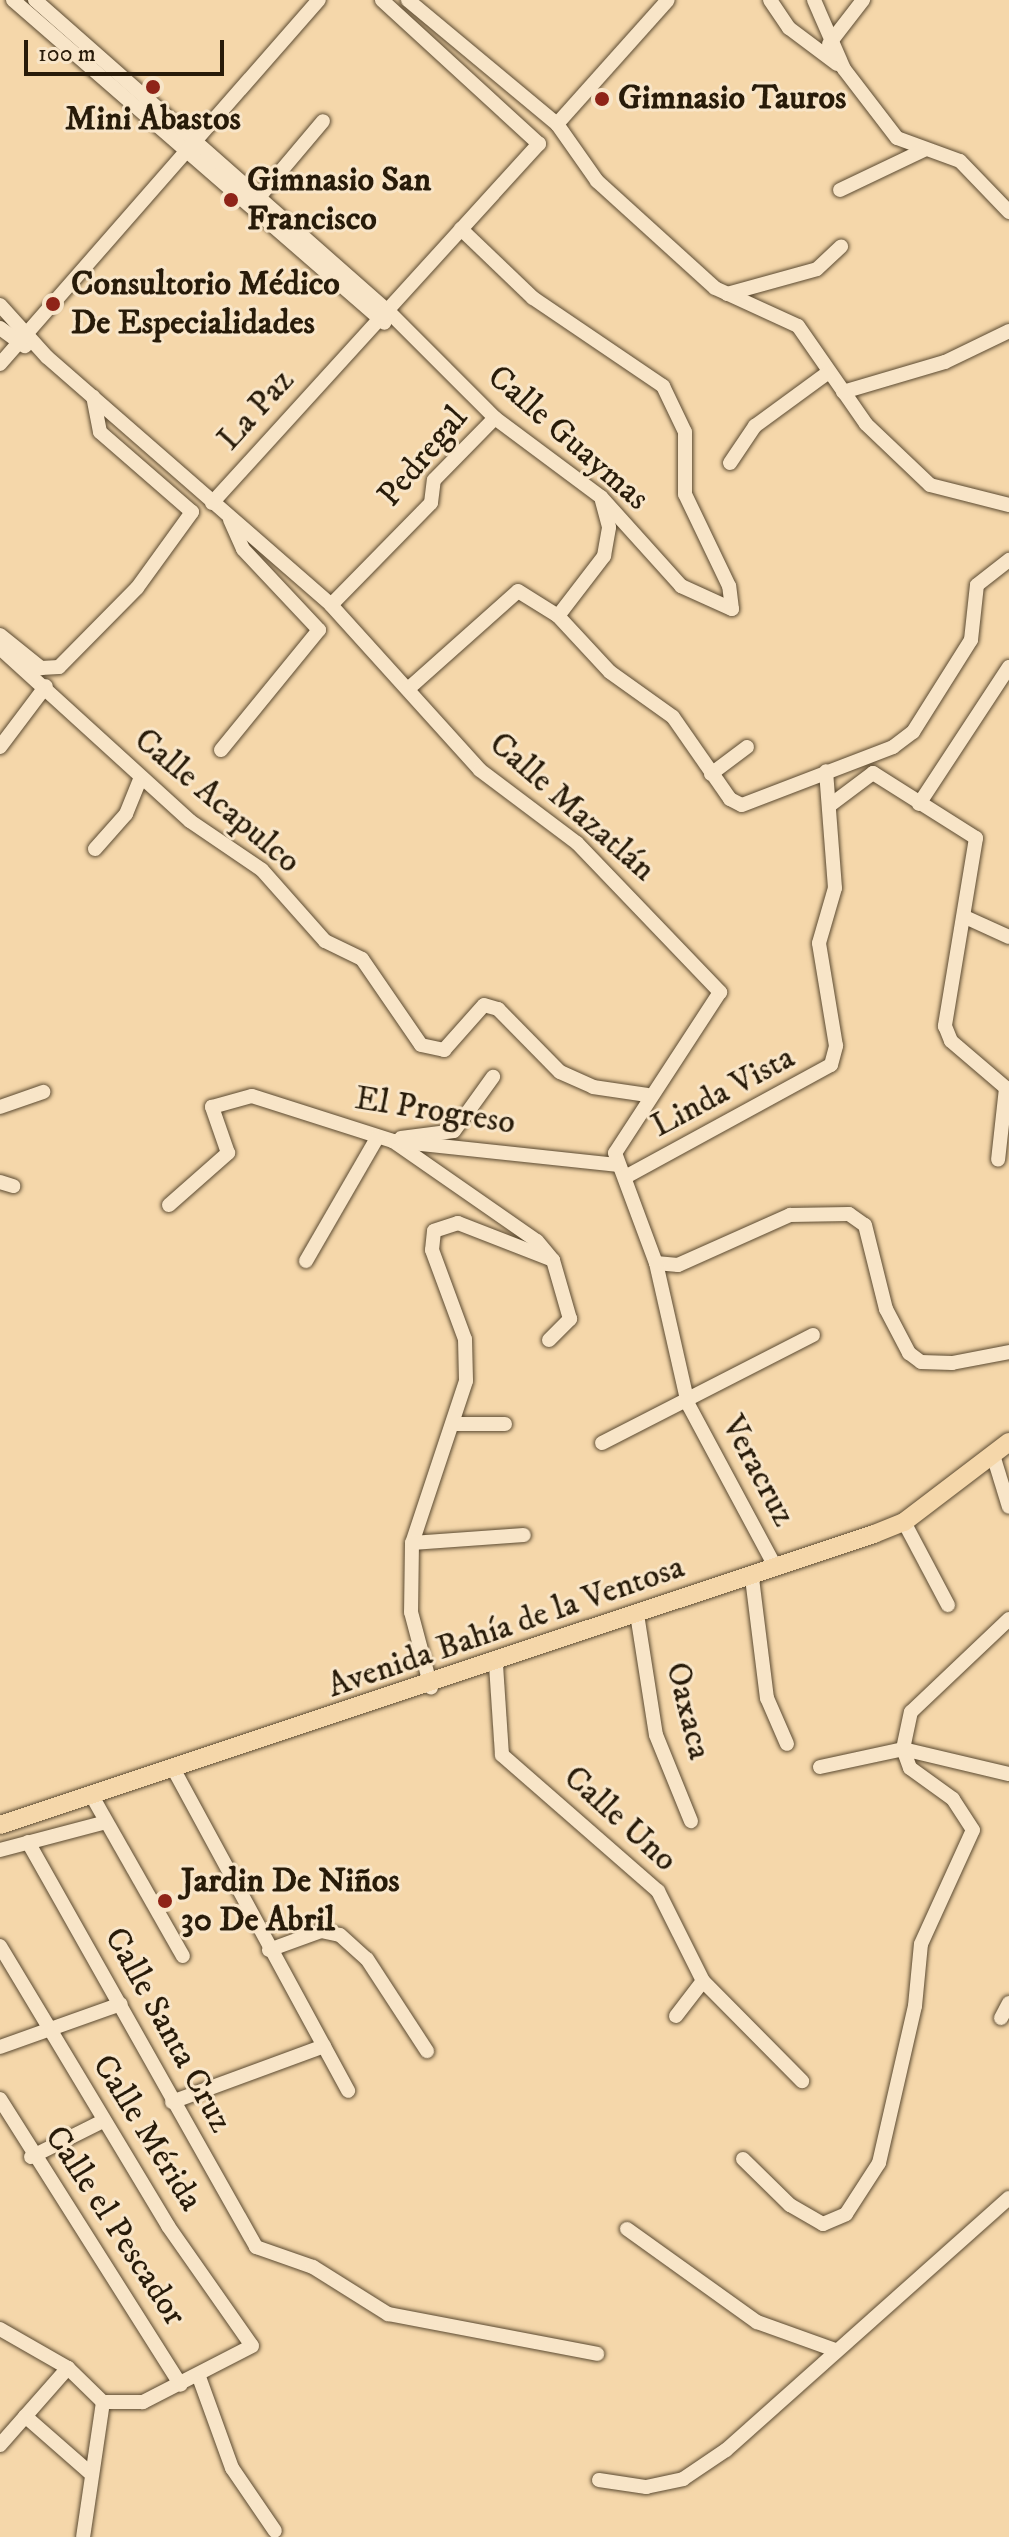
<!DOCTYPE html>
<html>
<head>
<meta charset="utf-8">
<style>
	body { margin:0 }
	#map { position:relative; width:1009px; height:2537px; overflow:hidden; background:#f5d7aa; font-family:"IM FELL DW Pica",serif }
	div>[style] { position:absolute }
	.roads { filter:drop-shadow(0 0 2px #5b4a31) drop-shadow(0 0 2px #5b4a31) }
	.minor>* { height:14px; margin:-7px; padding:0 7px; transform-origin:7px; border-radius:7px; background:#f8e5c8 }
	.major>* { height:18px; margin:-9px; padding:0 9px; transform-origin:9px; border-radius:9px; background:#f5d7aa }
	.dots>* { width:22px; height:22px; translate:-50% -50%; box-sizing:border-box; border:4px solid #f8e5c8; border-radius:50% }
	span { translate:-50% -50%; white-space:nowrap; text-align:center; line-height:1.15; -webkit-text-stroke:6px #f8e5c8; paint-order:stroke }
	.poi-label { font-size:34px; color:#281b09; font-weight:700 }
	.left { translate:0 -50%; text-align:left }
	.street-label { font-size:34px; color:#281b09 }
	.scale { position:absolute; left:24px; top:40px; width:200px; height:36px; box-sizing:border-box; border:4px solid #281b09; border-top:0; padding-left:10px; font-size:24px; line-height:28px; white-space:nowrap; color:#281b09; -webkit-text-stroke:6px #f8e5c8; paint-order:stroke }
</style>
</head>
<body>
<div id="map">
	<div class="roads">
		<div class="minor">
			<div style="left:13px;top:0;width:492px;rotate:41deg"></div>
			<div style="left:35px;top:0;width:469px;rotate:41.4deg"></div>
			<div style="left:387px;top:310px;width:153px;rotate:45deg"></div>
			<div style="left:495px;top:418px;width:132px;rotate:36.7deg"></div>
			<div style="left:601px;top:497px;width:120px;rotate:48deg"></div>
			<div style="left:681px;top:586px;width:56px;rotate:24.3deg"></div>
			<div style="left:732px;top:609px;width:23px;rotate:-97deg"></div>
			<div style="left:729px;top:586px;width:102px;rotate:-115.6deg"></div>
			<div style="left:685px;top:494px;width:62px;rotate:-90deg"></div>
			<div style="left:685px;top:432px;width:51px;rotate:-115.6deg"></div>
			<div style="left:663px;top:386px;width:157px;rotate:-145.9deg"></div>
			<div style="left:533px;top:298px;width:100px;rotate:-136.2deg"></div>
			<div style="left:408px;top:0;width:194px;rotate:39.8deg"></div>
			<div style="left:557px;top:124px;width:70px;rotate:54.9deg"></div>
			<div style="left:597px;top:181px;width:159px;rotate:42.2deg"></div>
			<div style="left:715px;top:288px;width:91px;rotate:24.6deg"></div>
			<div style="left:798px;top:326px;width:119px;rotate:55.2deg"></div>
			<div style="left:866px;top:424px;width:88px;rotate:43.6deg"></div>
			<div style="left:930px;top:485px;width:81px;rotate:14.2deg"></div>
			<div style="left:770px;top:0;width:34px;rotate:56deg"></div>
			<div style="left:789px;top:28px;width:60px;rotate:36.9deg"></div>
			<div style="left:814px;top:0;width:75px;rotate:66.5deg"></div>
			<div style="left:844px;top:69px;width:87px;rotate:52.5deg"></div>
			<div style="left:897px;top:138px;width:67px;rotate:20.1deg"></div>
			<div style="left:960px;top:161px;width:71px;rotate:46.1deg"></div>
			<div style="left:829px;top:44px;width:56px;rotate:-52.3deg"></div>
			<div style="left:557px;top:124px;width:166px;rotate:-48.2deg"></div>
			<div style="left:840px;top:190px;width:93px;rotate:-25.5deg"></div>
			<div style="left:254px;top:203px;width:107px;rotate:-49.9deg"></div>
			<div style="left:727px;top:294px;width:93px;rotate:-15.5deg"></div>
			<div style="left:817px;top:269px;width:33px;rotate:-43deg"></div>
			<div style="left:0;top:305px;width:70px;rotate:47.9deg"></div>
			<div style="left:47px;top:357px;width:377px;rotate:41.1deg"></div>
			<div style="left:331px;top:605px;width:222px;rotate:47.9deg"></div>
			<div style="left:480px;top:770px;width:121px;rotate:37deg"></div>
			<div style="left:577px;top:843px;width:207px;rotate:46.2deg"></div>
			<div style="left:720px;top:992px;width:192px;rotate:123.1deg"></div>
			<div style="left:615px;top:1153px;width:117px;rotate:69.6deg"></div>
			<div style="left:656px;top:1263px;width:22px;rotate:5deg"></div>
			<div style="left:678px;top:1265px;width:123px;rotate:-24.1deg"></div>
			<div style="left:790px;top:1215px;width:59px;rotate:-1deg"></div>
			<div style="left:849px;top:1214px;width:19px;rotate:35deg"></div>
			<div style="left:865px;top:1225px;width:87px;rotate:76deg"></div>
			<div style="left:886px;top:1309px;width:50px;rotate:62.4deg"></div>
			<div style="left:909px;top:1353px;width:15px;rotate:37deg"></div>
			<div style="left:921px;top:1362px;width:31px;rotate:2deg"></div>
			<div style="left:952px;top:1363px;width:58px;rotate:-10.9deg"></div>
			<div style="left:0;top:328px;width:31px;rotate:36deg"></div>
			<div style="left:0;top:364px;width:484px;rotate:-48.8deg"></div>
			<div style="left:843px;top:392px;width:106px;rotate:-16.4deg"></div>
			<div style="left:945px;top:362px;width:71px;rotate:-25.8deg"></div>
			<div style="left:730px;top:463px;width:45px;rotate:-56deg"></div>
			<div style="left:755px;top:426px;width:88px;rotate:-36.2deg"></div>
			<div style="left:212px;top:503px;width:486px;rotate:-47.7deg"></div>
			<div style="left:539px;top:144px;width:213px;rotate:-137.5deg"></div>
			<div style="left:331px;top:605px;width:143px;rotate:-45.6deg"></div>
			<div style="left:431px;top:503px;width:23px;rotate:-83deg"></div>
			<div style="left:434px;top:480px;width:87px;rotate:-45.5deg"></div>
			<div style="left:558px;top:616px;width:76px;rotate:47.1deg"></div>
			<div style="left:610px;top:672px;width:77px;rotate:35.5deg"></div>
			<div style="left:673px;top:717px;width:100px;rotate:55.2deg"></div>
			<div style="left:730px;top:799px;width:13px;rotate:27deg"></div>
			<div style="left:742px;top:805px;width:162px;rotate:-21deg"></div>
			<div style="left:893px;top:747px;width:25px;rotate:-37deg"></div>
			<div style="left:913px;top:732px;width:109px;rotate:-57.8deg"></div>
			<div style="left:971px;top:640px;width:55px;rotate:-83.8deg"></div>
			<div style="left:977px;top:585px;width:41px;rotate:-38deg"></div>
			<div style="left:0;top:635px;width:53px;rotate:38.8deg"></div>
			<div style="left:41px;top:668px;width:18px;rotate:-3deg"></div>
			<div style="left:59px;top:667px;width:111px;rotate:-45.4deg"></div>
			<div style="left:137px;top:588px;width:94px;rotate:-54.1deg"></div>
			<div style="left:192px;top:512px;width:122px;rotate:-139deg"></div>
			<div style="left:100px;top:432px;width:36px;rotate:-101deg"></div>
			<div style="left:0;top:648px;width:257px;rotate:42.3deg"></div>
			<div style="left:190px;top:821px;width:87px;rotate:34.2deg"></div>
			<div style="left:262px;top:870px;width:95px;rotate:48.4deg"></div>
			<div style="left:325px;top:941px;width:41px;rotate:25.9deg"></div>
			<div style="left:362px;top:959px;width:104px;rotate:55.5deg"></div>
			<div style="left:421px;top:1045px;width:24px;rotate:12deg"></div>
			<div style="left:444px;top:1050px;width:60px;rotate:-48.4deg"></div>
			<div style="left:484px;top:1005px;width:15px;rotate:16deg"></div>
			<div style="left:498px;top:1009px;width:88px;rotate:45.5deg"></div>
			<div style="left:560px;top:1072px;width:36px;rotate:24deg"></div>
			<div style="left:593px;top:1087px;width:55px;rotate:8.4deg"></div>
			<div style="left:408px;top:689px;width:147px;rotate:-41.7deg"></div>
			<div style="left:518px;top:591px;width:47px;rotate:32deg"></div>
			<div style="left:558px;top:616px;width:76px;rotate:-52.5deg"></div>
			<div style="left:604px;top:556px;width:29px;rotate:-80deg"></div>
			<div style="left:609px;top:527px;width:28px;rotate:-105deg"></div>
			<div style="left:0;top:747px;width:76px;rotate:-53deg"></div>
			<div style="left:221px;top:750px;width:155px;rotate:-50.8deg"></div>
			<div style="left:319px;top:630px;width:111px;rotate:-133.2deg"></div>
			<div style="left:243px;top:549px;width:32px;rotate:-114deg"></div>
			<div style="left:711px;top:774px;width:45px;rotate:-36.9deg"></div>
			<div style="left:919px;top:804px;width:164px;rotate:-56.7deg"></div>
			<div style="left:829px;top:806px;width:55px;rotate:-36.9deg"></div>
			<div style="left:873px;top:773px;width:122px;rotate:32.3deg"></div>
			<div style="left:976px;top:838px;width:191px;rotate:99.4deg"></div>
			<div style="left:945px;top:1026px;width:16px;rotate:68deg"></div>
			<div style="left:951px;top:1041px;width:72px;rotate:40.5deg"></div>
			<div style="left:1006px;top:1088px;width:72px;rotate:96.3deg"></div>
			<div style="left:95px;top:849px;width:47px;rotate:-48.5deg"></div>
			<div style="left:126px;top:814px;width:38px;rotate:-68deg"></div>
			<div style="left:965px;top:917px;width:48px;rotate:24.4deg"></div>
			<div style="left:0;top:1107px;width:46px;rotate:-19.2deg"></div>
			<div style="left:401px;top:1138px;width:53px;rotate:-7.5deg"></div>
			<div style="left:454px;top:1131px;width:67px;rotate:-54.2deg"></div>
			<div style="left:393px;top:1141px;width:175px;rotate:34.8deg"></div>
			<div style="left:537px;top:1241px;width:25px;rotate:50deg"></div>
			<div style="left:553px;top:1260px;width:102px;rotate:-158.7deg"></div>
			<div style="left:458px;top:1223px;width:25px;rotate:162deg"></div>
			<div style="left:434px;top:1231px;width:19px;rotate:96deg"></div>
			<div style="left:432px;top:1250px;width:95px;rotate:69.7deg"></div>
			<div style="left:465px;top:1339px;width:42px;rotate:88.6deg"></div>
			<div style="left:466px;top:1381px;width:171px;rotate:108.4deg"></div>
			<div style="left:412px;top:1543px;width:69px;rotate:90.8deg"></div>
			<div style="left:411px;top:1612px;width:78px;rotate:75.1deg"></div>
			<div style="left:629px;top:1175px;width:230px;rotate:-28.6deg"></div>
			<div style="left:831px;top:1065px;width:20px;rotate:-75deg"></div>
			<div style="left:836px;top:1046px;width:104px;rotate:-99.4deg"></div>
			<div style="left:819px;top:943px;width:57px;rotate:-73.8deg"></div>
			<div style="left:835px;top:888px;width:117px;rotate:-94.4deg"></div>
			<div style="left:0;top:1182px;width:14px;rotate:17deg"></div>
			<div style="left:169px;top:1205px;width:79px;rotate:-41.4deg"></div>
			<div style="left:228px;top:1153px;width:49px;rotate:-109.2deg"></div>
			<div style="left:212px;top:1107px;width:41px;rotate:-15.4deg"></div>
			<div style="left:252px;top:1096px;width:148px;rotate:17.7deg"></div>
			<div style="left:393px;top:1141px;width:225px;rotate:6.1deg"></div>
			<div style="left:306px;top:1261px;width:142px;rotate:-60deg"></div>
			<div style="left:656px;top:1263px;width:145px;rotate:77.2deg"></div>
			<div style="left:688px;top:1404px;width:186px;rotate:61.8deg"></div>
			<div style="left:549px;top:1340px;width:30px;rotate:-45deg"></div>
			<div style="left:570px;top:1319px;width:61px;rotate:-106.1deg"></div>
			<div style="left:456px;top:1424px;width:49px"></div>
			<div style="left:602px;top:1443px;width:237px;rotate:-27.1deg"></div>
			<div style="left:993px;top:1455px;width:54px;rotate:72.9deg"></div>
			<div style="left:904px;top:1522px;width:94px;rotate:62.1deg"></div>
			<div style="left:412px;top:1543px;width:112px;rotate:-4.1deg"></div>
			<div style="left:752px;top:1578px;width:121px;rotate:82.9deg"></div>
			<div style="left:767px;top:1698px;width:50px;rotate:66.5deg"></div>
			<div style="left:637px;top:1614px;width:122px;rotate:81.1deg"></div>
			<div style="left:656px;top:1735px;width:93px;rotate:67.9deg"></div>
			<div style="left:496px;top:1665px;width:90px;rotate:86.2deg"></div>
			<div style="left:502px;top:1755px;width:207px;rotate:41.1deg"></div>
			<div style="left:658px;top:1891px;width:101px;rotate:63.4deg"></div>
			<div style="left:703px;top:1981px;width:141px;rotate:45.3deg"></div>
			<div style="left:820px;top:1767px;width:85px;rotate:-12.2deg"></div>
			<div style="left:903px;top:1749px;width:109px;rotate:13.3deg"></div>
			<div style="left:174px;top:1770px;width:365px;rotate:61.5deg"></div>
			<div style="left:92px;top:1796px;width:184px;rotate:60.4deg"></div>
			<div style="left:28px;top:1842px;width:465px;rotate:60.6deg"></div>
			<div style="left:256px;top:2247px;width:60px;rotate:19.3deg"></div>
			<div style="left:313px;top:2267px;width:89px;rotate:32.1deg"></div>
			<div style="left:388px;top:2314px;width:213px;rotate:10.8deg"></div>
			<div style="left:0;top:1850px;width:106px;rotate:-14.7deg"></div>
			<div style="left:0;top:1946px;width:327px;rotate:59deg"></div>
			<div style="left:168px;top:2226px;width:146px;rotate:55deg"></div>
			<div style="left:252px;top:2346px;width:123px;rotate:152.8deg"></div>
			<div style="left:143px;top:2402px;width:40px;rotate:180deg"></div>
			<div style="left:103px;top:2402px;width:136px;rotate:98.4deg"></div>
			<div style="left:269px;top:1950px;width:55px;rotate:-20.1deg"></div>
			<div style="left:321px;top:1931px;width:19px;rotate:12deg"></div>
			<div style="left:340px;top:1935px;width:36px;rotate:42deg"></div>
			<div style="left:367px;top:1959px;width:110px;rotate:56.9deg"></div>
			<div style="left:676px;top:2016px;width:44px;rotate:-52.4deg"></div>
			<div style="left:1001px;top:2018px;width:17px;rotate:-62deg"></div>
			<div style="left:0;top:2047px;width:128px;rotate:-19.6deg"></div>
			<div style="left:0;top:2099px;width:338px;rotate:57.7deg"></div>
			<div style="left:172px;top:2102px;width:162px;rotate:-20.2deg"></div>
			<div style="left:31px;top:2157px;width:80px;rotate:-26.6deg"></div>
			<div style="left:743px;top:2159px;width:66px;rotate:44.4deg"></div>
			<div style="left:790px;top:2205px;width:38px;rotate:30deg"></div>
			<div style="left:823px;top:2224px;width:25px;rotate:-23deg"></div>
			<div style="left:846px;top:2214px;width:61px;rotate:-57.1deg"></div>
			<div style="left:879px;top:2163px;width:161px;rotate:-77.1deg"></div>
			<div style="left:915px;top:2006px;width:62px;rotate:-84.5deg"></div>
			<div style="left:921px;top:1944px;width:125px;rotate:-65.5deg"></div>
			<div style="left:973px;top:1830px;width:37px;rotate:-123deg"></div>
			<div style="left:953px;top:1799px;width:53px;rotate:-144.2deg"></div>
			<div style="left:910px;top:1768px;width:20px;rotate:-110deg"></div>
			<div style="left:903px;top:1749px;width:38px;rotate:-78deg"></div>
			<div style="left:911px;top:1712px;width:135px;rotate:-43.5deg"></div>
			<div style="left:627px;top:2229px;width:160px;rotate:35.6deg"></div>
			<div style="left:757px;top:2322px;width:83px;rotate:19.7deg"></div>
			<div style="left:0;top:2329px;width:78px;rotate:29.8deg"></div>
			<div style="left:68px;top:2368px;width:49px;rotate:44.2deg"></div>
			<div style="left:199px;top:2377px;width:97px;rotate:70.1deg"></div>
			<div style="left:232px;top:2468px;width:76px;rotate:55.7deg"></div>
			<div style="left:25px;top:2416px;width:85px;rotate:41.2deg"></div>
			<div style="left:0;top:2445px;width:103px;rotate:-48.6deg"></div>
			<div style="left:599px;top:2480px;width:48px;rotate:8.5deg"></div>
			<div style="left:646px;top:2487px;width:38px;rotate:-12deg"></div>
			<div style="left:683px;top:2479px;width:52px;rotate:-34deg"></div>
			<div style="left:726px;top:2450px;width:379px;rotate:-41.7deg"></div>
		</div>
		<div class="major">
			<div style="left:0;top:1825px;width:921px;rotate:-18.42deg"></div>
			<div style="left:874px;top:1534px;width:32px;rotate:-22deg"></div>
			<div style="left:904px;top:1522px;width:132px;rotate:-37.3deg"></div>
		</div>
	</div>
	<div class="dots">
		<div style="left:153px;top:87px;background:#8f2418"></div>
		<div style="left:602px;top:99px;background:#8f2418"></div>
		<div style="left:231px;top:200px;background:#8f2418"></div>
		<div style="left:53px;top:304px;background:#8f2418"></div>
		<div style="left:165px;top:1901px;background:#8f2418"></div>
	</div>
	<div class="poi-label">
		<span class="left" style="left:618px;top:99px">Gimnasio Tauros</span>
		<span style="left:153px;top:120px">Mini Abastos</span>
		<span class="left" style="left:247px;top:200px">Gimnasio San<br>Francisco</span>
		<span class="left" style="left:71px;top:304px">Consultorio Médico<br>De Especialidades</span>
		<span class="left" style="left:181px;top:1901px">Jardin De Niños<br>30 De Abril</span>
	</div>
	<div class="street-label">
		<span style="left:256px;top:410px;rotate:-48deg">La Paz</span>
		<span style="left:568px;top:438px;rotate:41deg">Calle Guaymas</span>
		<span style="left:423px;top:457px;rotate:-50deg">Pedregal</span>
		<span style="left:217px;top:801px;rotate:40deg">Calle Acapulco</span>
		<span style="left:572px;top:807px;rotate:41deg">Calle Mazatlán</span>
		<span style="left:723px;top:1092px;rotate:-28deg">Linda Vista</span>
		<span style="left:435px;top:1111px;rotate:9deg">El Progreso</span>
		<span style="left:758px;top:1471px;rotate:62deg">Veracruz</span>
		<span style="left:506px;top:1627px;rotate:-19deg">Avenida Bahía de la Ventosa</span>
		<span style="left:688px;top:1711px;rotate:76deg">Oaxaca</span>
		<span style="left:620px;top:1819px;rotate:42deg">Calle Uno</span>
		<span style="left:168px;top:2030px;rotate:61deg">Calle Santa Cruz</span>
		<span style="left:147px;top:2133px;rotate:58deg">Calle Mérida</span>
		<span style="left:115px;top:2226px;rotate:57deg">Calle el Pescador</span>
	</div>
	<div class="scale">100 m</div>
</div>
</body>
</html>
